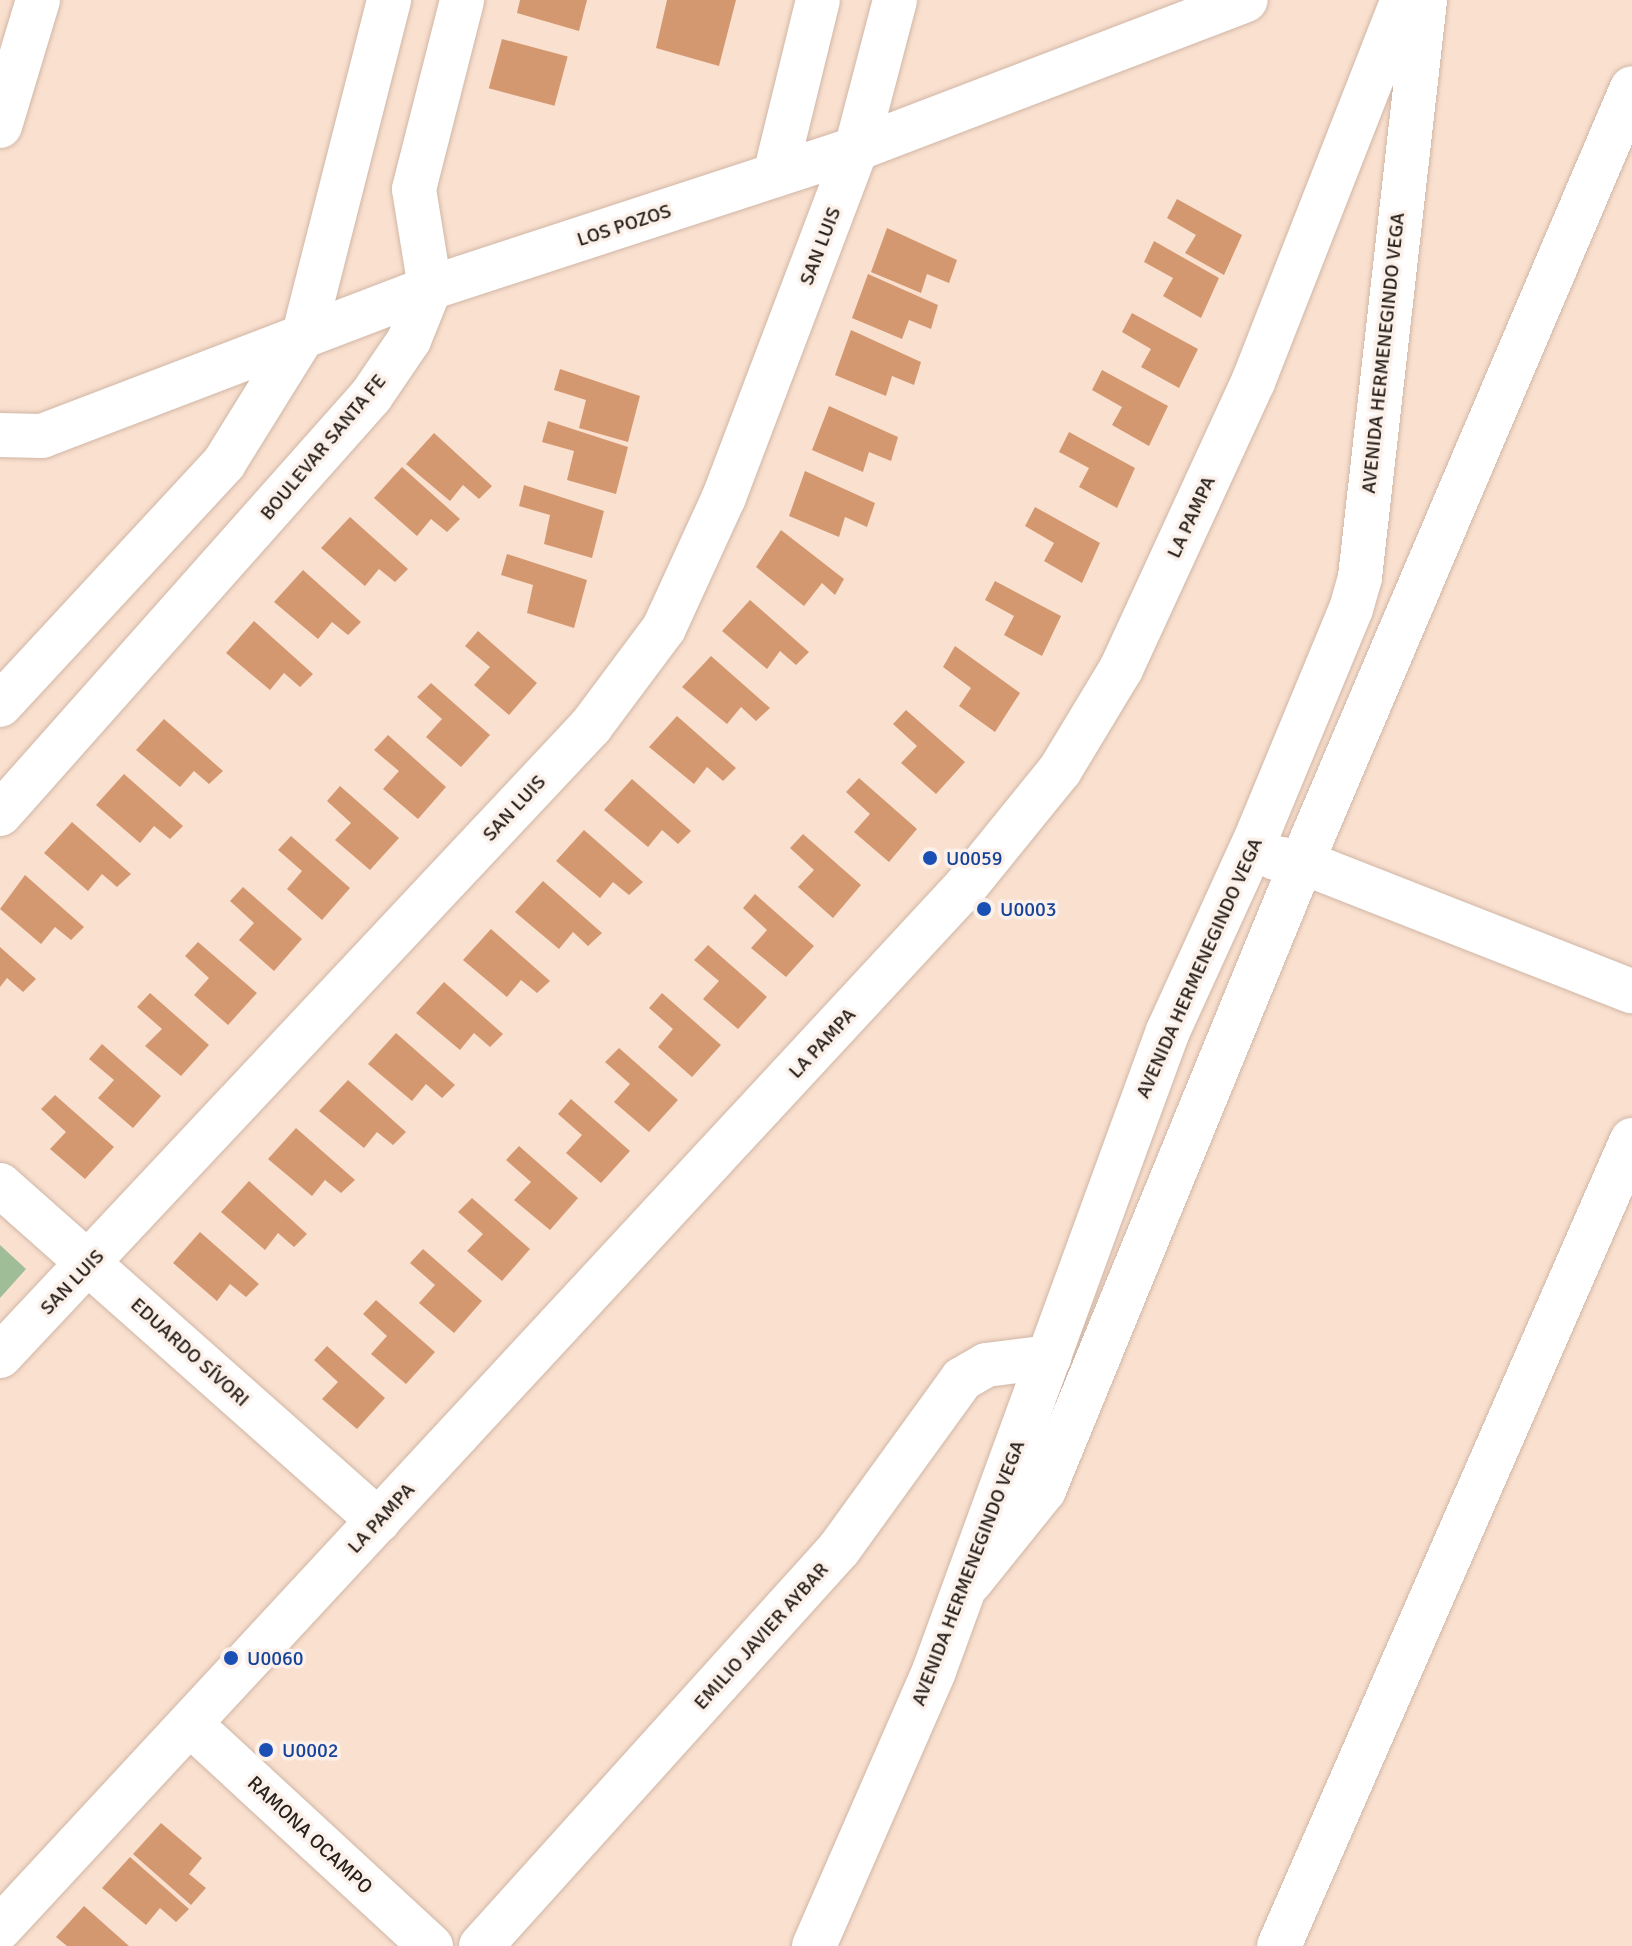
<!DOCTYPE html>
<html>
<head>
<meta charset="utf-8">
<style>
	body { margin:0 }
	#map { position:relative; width:1632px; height:1946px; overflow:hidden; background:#fae0cf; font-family:Signika,sans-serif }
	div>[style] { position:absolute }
	.green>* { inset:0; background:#9fbd97 }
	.building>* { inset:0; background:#d49871; transform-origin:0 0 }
	.roads { filter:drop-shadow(0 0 2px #d0b6a6) drop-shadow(0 0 2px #d0b6a6) }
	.street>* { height:44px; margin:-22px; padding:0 22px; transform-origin:22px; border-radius:22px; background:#fff }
	.secondary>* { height:44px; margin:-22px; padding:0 22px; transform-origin:22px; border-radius:22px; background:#fff }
	.dots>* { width:22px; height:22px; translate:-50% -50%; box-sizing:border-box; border:4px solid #fbf0ea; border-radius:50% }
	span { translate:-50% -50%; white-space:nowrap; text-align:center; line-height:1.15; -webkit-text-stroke:7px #fbf0ea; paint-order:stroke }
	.street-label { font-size:20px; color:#271e18 }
	.transit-label { font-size:20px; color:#164399 }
	.left { translate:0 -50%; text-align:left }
</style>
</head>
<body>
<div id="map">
	<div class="green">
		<div style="clip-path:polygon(0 1245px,26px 1269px,0 1298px)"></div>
	</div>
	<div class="building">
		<div style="clip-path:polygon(520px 0,587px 0,579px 31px,517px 13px)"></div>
		<div style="clip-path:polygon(667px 0,736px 0,719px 66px,656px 48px)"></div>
		<div style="left:502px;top:39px;width:68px;height:51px;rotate:15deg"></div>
		<div style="clip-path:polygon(1177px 199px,1242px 235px,1224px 275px,1185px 253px,1196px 235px,1167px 218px)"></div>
		<div style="clip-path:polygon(887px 228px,957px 260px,949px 283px,927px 274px,921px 293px,871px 272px)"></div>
		<div style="clip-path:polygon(1154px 241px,1219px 278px,1201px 318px,1163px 296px,1173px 278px,1144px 262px)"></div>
		<div style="clip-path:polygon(868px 274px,938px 305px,931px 329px,909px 320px,902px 339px,852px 318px)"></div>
		<div style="clip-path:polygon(1132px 313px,1198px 349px,1179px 388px,1141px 367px,1151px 349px,1122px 332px)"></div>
		<div style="clip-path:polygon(851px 330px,921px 362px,914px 385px,892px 376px,886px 396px,835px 375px)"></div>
		<div style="clip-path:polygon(560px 369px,640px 396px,628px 442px,579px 428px,586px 400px,554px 390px)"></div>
		<div style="clip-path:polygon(1102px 370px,1168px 406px,1149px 446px,1112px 425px,1122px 407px,1092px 390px)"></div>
		<div style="clip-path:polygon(829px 406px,898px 437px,891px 461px,869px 452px,863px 472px,812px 450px)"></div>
		<div style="clip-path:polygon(548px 421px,628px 447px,616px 494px,567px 480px,574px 451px,542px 442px)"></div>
		<div style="clip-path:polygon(1069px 432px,1135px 468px,1117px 508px,1079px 487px,1089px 468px,1059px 452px)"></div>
		<div style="clip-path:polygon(434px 433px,492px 486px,479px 499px,463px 485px,450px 501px,406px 464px)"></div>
		<div style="clip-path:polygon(402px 467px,460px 519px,447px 532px,431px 519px,417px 536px,374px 498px)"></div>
		<div style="clip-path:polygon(805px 471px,875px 503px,867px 527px,845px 517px,839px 537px,789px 516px)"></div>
		<div style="clip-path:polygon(524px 485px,604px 511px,592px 558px,544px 544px,550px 515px,519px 506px)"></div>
		<div style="clip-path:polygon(1035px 507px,1100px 543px,1082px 583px,1044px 561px,1054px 543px,1025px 526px)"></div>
		<div style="clip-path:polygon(350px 517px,408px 569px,395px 582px,379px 569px,365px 586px,321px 548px)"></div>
		<div style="clip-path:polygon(781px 530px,844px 579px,835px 595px,822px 583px,804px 606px,756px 567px)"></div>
		<div style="clip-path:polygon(507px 554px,587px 580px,574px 628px,527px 613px,533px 585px,501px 575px)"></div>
		<div style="clip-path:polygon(303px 570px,361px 622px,348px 635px,332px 622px,318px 639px,274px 602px)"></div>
		<div style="clip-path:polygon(995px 581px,1061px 616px,1042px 656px,1004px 635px,1014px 616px,985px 600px)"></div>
		<div style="clip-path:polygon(750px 600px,809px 652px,796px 665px,780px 651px,767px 669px,722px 631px)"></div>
		<div style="clip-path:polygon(254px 621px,313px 674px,300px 687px,284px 673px,270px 690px,226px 653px)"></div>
		<div style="clip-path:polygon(478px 631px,537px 683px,509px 715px,474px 685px,490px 667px,465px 646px)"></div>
		<div style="clip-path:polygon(955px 646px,1020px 693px,995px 732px,959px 706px,971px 688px,943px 667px)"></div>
		<div style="clip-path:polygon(711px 656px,770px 708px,756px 721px,741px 707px,727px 724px,682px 687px)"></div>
		<div style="clip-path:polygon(431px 683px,490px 735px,461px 767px,426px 737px,442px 719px,417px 697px)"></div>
		<div style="clip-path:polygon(906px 710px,965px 762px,936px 794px,901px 763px,917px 746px,893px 724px)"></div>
		<div style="clip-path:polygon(677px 716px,736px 768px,723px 781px,707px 767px,694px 784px,649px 747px)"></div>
		<div style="clip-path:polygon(164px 719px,223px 771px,209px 784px,194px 771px,180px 787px,136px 750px)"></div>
		<div style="clip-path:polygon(388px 735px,446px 787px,418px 819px,383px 789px,399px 771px,374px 750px)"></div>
		<div style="clip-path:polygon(124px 774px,183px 826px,170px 839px,154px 826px,140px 843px,96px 805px)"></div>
		<div style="clip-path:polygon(859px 778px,917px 829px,889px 862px,854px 832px,870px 814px,846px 792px)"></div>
		<div style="clip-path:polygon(632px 779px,691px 831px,678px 844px,662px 830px,648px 847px,604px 810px)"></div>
		<div style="clip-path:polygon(340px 786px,399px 838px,370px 870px,335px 840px,351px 823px,327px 801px)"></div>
		<div style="clip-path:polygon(72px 822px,131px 874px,117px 887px,102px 874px,88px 891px,44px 853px)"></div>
		<div style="clip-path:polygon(584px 830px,643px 882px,629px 895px,613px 882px,600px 898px,556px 861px)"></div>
		<div style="clip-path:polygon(803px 834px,861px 885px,833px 918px,798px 887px,814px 870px,790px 848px)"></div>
		<div style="clip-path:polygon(291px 836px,350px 888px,322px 920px,287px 889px,302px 871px,278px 850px)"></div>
		<div style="clip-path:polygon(25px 875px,84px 927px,71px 940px,55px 927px,41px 944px,0 909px)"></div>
		<div style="clip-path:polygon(543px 881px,602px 933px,588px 946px,573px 932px,559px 949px,515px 912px)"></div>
		<div style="clip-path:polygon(243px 887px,302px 939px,274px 971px,239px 940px,254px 923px,230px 901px)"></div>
		<div style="clip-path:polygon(755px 894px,814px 946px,786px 977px,751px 948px,767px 930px,743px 908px)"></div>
		<div style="clip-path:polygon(491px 929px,550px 981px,537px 993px,521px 980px,507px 997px,463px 960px)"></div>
		<div style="clip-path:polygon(198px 942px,257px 993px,228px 1025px,194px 995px,209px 978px,185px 956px)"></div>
		<div style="clip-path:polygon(708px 945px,767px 997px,738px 1029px,703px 999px,719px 981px,694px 960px)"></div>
		<div style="clip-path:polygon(0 947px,36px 979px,23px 992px,7px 978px,0 987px)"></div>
		<div style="clip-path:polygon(444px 982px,503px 1034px,490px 1047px,474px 1033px,460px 1050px,416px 1013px)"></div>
		<div style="clip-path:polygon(150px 993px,209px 1045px,181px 1076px,145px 1046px,162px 1029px,137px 1007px)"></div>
		<div style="clip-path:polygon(662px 993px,721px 1045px,692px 1077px,658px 1047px,673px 1029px,649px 1008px)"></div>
		<div style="clip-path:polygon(396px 1033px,455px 1085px,442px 1098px,426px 1084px,412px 1101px,368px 1064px)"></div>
		<div style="clip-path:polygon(102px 1044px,161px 1096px,133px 1128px,98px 1098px,114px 1080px,89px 1059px)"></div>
		<div style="clip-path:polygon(619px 1048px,678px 1100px,649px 1132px,614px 1102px,630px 1084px,605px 1062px)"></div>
		<div style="clip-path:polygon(348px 1080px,406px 1132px,393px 1145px,377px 1132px,364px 1148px,319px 1111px)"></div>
		<div style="clip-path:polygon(55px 1095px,114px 1147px,85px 1179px,50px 1149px,66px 1132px,41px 1109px)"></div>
		<div style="clip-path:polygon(571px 1099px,630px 1151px,601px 1183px,566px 1153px,582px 1135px,558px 1114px)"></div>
		<div style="clip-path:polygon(296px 1128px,355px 1180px,341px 1193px,325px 1180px,312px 1196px,268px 1159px)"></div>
		<div style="clip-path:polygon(519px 1146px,578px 1198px,550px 1230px,514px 1200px,531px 1182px,506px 1160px)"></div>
		<div style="clip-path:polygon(249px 1181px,307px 1234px,294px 1247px,278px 1233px,265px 1250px,221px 1212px)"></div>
		<div style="clip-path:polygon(472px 1198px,530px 1249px,502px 1281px,467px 1251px,483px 1234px,458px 1212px)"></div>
		<div style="clip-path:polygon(200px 1232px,259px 1284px,246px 1297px,230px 1284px,217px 1301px,173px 1263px)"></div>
		<div style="clip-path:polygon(423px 1249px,482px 1301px,454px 1333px,419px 1303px,435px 1285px,410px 1263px)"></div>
		<div style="clip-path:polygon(376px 1300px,435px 1352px,406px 1384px,371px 1354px,387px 1336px,363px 1314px)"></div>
		<div style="clip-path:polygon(327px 1346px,385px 1398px,357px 1429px,322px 1399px,338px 1382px,314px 1360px)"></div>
		<div style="clip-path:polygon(161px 1823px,202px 1858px,189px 1874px,206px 1888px,191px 1905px,133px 1854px)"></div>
		<div style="clip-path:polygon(130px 1857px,189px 1909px,176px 1922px,160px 1908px,146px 1925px,102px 1888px)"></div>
		<div style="clip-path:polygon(84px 1906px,129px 1946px,67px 1946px,56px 1937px)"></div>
	</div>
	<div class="roads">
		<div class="street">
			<div style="left:0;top:126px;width:132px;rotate:-73.2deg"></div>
			<div style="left:775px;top:175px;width:180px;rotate:-76.2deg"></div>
			<div style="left:0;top:435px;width:42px;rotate:1.4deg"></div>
			<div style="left:42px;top:436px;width:415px;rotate:-20.9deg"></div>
			<div style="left:430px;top:288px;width:448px;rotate:-18.1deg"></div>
			<div style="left:856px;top:149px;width:417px;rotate:-20.9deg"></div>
			<div style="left:0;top:705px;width:330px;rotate:-47.2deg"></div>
			<div style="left:224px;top:463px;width:152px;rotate:-58.2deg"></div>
			<div style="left:304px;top:334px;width:345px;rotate:-75.7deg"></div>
			<div style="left:0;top:814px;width:559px;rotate:-48.41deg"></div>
			<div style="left:371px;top:396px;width:68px;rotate:-55.8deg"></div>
			<div style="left:409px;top:340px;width:56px;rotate:-68deg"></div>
			<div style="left:430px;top:288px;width:100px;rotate:-99.2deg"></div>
			<div style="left:414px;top:189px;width:195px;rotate:-75.7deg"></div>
			<div style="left:1275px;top:858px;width:27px;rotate:8deg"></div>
			<div style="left:1302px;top:862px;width:354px;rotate:21.4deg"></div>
			<div style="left:0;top:1185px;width:506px;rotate:41.56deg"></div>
			<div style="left:0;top:1356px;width:864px;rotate:-46.83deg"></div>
			<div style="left:591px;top:726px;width:122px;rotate:-53.3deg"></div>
			<div style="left:664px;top:628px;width:144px;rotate:-65.4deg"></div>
			<div style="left:724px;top:497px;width:372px;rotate:-69.2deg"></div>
			<div style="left:856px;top:149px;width:154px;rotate:-75.3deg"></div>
			<div style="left:970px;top:1582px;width:118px;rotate:-51.2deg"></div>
			<div style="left:1044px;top:1490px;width:679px;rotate:-67.67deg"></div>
			<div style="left:1302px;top:862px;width:841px;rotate:-66.91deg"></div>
			<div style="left:190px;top:1724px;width:328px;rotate:42.7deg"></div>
			<div style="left:0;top:1928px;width:1421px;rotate:-47.17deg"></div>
			<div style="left:966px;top:886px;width:149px;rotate:-51deg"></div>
			<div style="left:1060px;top:770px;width:118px;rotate:-58.9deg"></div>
			<div style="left:1121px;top:669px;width:316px;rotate:-65.3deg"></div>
			<div style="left:1253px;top:382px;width:410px;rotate:-68.6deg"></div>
			<div style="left:481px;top:1946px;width:535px;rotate:-47.96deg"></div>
			<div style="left:839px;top:1549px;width:210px;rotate:-54.1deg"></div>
			<div style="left:962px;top:1379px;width:28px;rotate:-30deg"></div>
			<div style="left:986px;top:1365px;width:64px;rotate:-7.2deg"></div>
			<div style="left:1279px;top:1946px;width:880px;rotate:-66.35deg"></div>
		</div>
		<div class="secondary">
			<div style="left:814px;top:1946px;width:300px;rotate:-66.4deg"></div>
			<div style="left:934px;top:1671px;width:681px;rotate:-69.92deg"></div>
			<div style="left:1168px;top:1031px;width:220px;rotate:-65.5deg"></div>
			<div style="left:1259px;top:831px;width:240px;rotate:-67.5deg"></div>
			<div style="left:1351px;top:609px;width:33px;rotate:-74deg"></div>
			<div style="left:1360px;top:577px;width:581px;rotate:-83.57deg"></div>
		</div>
	</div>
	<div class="dots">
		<div style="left:930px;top:858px;background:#1a4fb4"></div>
		<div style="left:984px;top:909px;background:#1a4fb4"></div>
		<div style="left:231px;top:1658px;background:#1a4fb4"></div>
		<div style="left:266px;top:1750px;background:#1a4fb4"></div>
	</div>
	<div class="street-label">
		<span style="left:624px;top:225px;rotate:-18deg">LOS POZOS</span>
		<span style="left:820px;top:246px;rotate:-69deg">SAN LUIS</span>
		<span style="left:1383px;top:353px;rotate:-84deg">AVENIDA HERMENEGINDO VEGA</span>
		<span style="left:323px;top:447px;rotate:-50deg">BOULEVAR SANTA FE</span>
		<span style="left:1191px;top:517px;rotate:-65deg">LA PAMPA</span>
		<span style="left:514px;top:808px;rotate:-47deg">SAN LUIS</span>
		<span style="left:1199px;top:968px;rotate:-66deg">AVENIDA HERMENEGINDO VEGA</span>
		<span style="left:822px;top:1043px;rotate:-47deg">LA PAMPA</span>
		<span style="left:72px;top:1282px;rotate:-46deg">SAN LUIS</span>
		<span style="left:190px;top:1352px;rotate:42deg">EDUARDO SÍVORI</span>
		<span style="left:381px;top:1518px;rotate:-47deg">LA PAMPA</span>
		<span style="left:968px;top:1573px;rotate:-69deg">AVENIDA HERMENEGINDO VEGA</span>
		<span style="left:761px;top:1636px;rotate:-48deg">EMILIO JAVIER AYBAR</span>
		<span style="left:310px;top:1835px;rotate:43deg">RAMONA OCAMPO</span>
	</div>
	<div class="transit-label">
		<span class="left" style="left:946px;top:858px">U0059</span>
		<span class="left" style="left:1000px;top:909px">U0003</span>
		<span class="left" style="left:247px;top:1658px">U0060</span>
		<span class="left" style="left:282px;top:1750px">U0002</span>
	</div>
</div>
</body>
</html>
